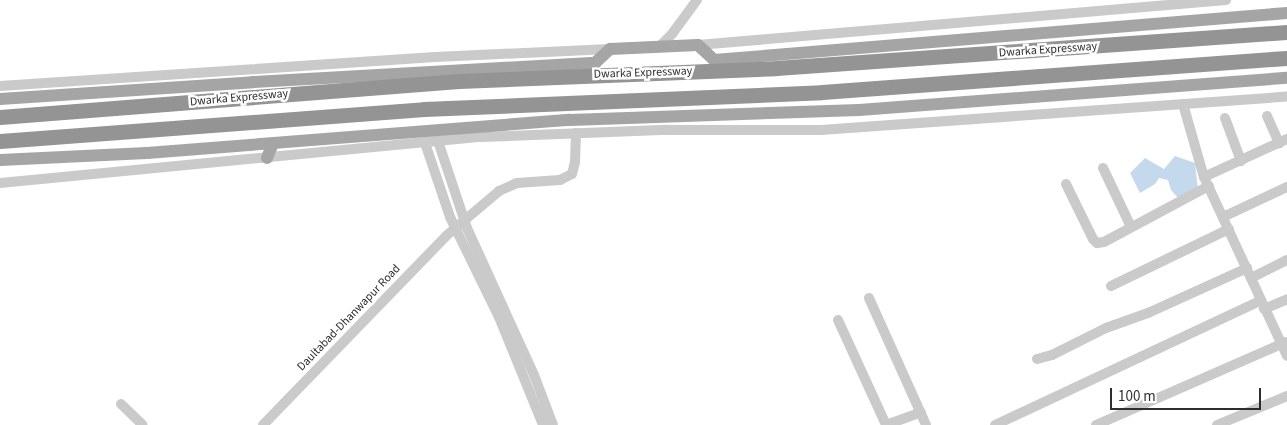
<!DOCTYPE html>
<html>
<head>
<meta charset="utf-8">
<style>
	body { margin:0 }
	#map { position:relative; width:1287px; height:425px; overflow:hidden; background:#fff; font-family:"Source Sans 3",sans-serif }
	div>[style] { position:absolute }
	.water>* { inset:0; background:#c5d9ed }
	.minor>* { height:10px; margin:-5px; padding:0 5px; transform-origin:5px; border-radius:5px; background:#cacaca }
	.major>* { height:12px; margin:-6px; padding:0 6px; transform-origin:6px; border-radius:6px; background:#a5a5a5 }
	.highway>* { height:15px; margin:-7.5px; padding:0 7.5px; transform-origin:7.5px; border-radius:7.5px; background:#949494 }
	span { translate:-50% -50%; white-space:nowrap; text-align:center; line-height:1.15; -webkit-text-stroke:5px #fff; paint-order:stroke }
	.street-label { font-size:12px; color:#2d2d2d }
	.scale { position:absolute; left:1110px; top:388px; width:151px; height:22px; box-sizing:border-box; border:2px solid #2d2d2d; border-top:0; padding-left:6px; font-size:15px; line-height:18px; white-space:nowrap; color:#2d2d2d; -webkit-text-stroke:4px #fff; paint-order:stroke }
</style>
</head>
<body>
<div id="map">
	<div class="water">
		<div style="clip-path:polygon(1175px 156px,1195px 163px,1198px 190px,1179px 199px,1171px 190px,1168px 180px,1159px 178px,1155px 184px,1140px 193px,1130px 173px,1145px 158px,1164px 169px)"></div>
	</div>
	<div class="minor">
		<div style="left:698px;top:45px;width:530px;rotate:-4.87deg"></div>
		<div style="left:659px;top:47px;width:18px;rotate:-45deg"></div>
		<div style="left:672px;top:34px;width:42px;rotate:-53.7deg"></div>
		<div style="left:0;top:86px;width:436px;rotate:-3.8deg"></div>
		<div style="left:435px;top:57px;width:175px;rotate:-2.6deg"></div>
		<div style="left:1183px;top:104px;width:76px;rotate:74deg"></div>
		<div style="left:1204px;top:177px;width:197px;rotate:65.1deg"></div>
		<div style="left:1267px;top:116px;width:30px;rotate:66deg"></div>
		<div style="left:1225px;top:118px;width:46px;rotate:69.6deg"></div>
		<div style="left:438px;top:141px;width:92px;rotate:71.6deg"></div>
		<div style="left:467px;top:228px;width:162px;rotate:65.5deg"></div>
		<div style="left:534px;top:375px;width:53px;rotate:69.2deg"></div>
		<div style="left:425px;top:143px;width:78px;rotate:71.3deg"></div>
		<div style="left:450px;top:217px;width:111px;rotate:63.9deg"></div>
		<div style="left:499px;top:317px;width:117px;rotate:67.8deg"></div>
		<div style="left:1103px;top:168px;width:65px;rotate:64.6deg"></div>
		<div style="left:1204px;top:177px;width:91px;rotate:-24.6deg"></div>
		<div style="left:0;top:183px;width:483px;rotate:-5.5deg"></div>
		<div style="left:481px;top:137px;width:186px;rotate:-2.2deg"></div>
		<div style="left:667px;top:130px;width:154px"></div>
		<div style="left:821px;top:130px;width:467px;rotate:-4.1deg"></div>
		<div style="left:1066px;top:184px;width:61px;rotate:63.9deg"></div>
		<div style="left:1093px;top:239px;width:6px;rotate:45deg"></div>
		<div style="left:1097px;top:243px;width:7px;rotate:-8deg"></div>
		<div style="left:1104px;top:242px;width:119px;rotate:-28.1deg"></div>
		<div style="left:1223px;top:217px;width:71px;rotate:-25.1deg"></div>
		<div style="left:1251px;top:278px;width:40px;rotate:-26.6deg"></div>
		<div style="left:1111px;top:286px;width:131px;rotate:-25.8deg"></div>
		<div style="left:869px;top:298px;width:139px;rotate:65.8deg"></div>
		<div style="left:1264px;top:309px;width:25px;rotate:-23deg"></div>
		<div style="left:838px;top:320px;width:115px;rotate:65.4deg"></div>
		<div style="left:1037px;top:359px;width:16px;rotate:-15deg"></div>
		<div style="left:1052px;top:355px;width:60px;rotate:-26.6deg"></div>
		<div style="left:1106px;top:328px;width:45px;rotate:-19.7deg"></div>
		<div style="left:1148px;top:313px;width:109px;rotate:-24.4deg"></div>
		<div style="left:121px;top:404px;width:30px;rotate:44deg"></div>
		<div style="left:263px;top:425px;width:263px;rotate:-45.9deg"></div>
		<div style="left:446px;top:236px;width:70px;rotate:-40.3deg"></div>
		<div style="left:499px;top:191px;width:20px;rotate:-24deg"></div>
		<div style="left:517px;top:183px;width:43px;rotate:-4deg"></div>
		<div style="left:560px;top:180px;width:13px;rotate:-27deg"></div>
		<div style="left:572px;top:174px;width:12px;rotate:-76deg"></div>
		<div style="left:575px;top:162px;width:29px;rotate:-88deg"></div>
		<div style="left:886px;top:425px;width:37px;rotate:-20deg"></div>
		<div style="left:995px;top:425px;width:293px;rotate:-25.1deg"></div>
		<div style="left:1096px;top:425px;width:207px;rotate:-23.6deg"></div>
		<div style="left:1217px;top:425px;width:76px;rotate:-22.5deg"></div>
	</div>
	<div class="major">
		<div style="left:0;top:99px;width:254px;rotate:-3.8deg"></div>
		<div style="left:253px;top:82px;width:343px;rotate:-3.2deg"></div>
		<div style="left:595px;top:63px;width:21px;rotate:-43deg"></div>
		<div style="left:610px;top:49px;width:88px;rotate:-2.6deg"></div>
		<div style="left:698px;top:45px;width:22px;rotate:43deg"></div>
		<div style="left:714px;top:60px;width:575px;rotate:-4.69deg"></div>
		<div style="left:267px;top:158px;width:16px;rotate:-68deg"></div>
		<div style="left:0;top:160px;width:147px;rotate:-2.7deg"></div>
		<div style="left:147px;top:153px;width:424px;rotate:-4.5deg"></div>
		<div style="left:570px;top:120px;width:289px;rotate:-2deg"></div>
		<div style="left:859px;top:110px;width:429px;rotate:-4.3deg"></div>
	</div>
	<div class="highway">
		<div style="left:0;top:117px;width:460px;rotate:-4.5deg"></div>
		<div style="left:459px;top:81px;width:317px;rotate:-2.3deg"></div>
		<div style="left:776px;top:68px;width:512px;rotate:-4.03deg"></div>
		<div style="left:0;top:141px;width:425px;rotate:-4.3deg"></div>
		<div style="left:424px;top:109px;width:398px;rotate:-2.4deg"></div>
		<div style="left:822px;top:92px;width:466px;rotate:-4.2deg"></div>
	</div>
	<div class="street-label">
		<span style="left:1048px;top:50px;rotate:-4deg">Dwarka Expressway</span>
		<span style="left:643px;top:73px;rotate:-2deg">Dwarka Expressway</span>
		<span style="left:239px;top:98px;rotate:-5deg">Dwarka Expressway</span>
		<span style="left:349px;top:318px;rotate:-46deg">Daultabad-Dhanwapur Road</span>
	</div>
	<div class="scale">100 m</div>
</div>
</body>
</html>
